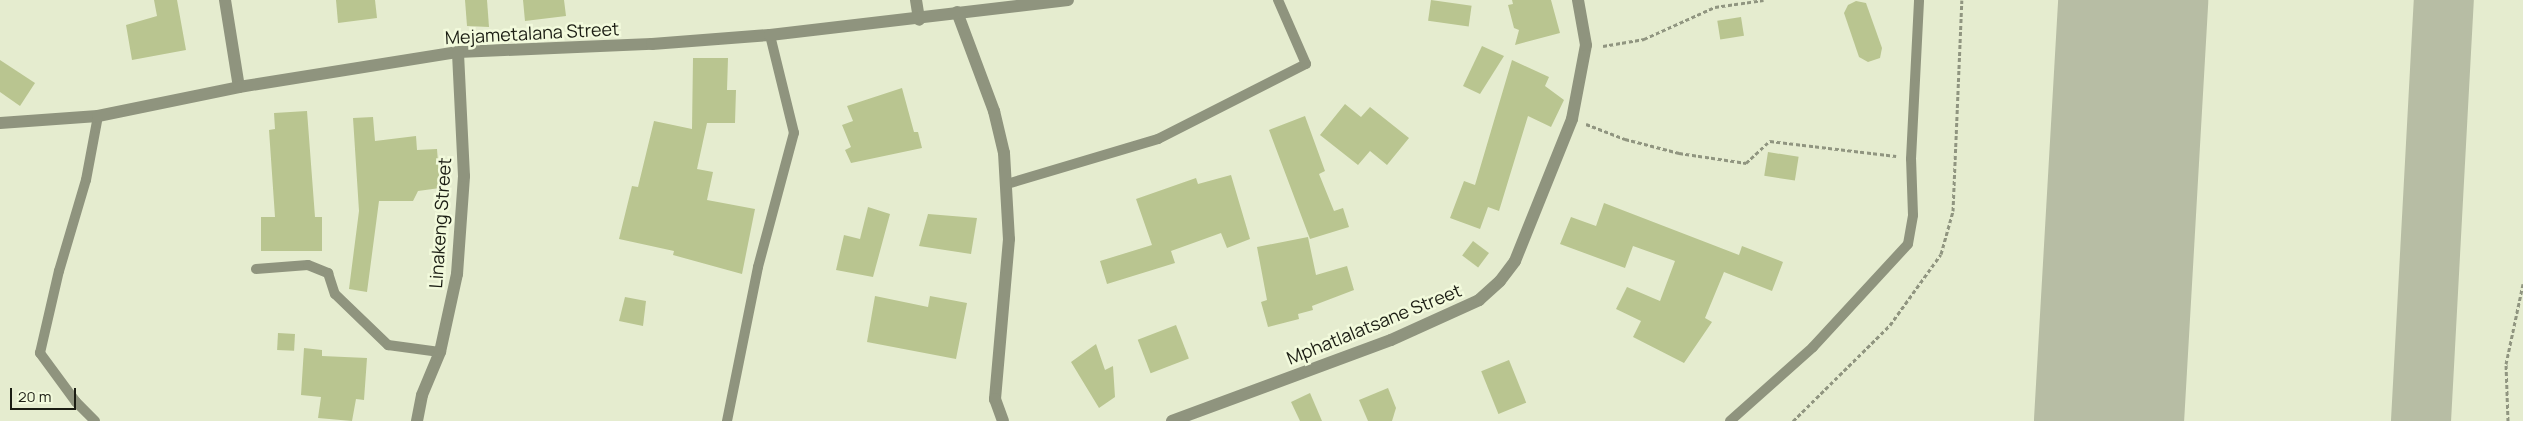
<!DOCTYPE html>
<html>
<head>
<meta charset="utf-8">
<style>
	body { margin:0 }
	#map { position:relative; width:2523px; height:421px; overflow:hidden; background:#e5eccf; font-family:Manrope,sans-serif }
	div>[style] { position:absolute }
	.taxiway>* { height:60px; margin:-30px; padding:0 30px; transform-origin:30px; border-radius:30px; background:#b7bda4 }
	.runway>* { height:150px; margin:-75px; padding:0 75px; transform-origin:75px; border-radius:75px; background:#b7bda4 }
	.building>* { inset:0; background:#b9c590; transform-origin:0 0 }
	.path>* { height:3px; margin-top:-1.5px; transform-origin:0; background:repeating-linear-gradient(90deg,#909580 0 4px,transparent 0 6.5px) }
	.lane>* { height:10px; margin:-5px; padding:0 5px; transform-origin:5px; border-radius:5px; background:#8f947e }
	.street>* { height:12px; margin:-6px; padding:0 6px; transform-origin:6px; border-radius:6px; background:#8f947e }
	span { translate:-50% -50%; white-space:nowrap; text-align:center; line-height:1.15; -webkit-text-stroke:5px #f2fadc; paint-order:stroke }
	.street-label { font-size:18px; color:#1b1d13 }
	.scale { position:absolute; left:10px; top:388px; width:66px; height:22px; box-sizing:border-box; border:2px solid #1b1d13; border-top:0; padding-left:6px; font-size:15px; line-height:18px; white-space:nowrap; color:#1b1d13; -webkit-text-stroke:4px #f2fadc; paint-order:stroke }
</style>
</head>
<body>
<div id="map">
	<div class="taxiway">
		<div style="left:2421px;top:421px;width:422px;rotate:-86.9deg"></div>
	</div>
	<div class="runway">
		<div style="left:2109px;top:421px;width:422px;rotate:-86.7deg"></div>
	</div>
	<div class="building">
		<div style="clip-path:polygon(154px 0,177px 0,186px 50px,132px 60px,126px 25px,157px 16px)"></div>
		<div style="clip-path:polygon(336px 0,375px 0,377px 18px,338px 23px)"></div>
		<div style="clip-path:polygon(465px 0,487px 0,489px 27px,467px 26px)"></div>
		<div style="clip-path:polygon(523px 0,564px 0,566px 16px,525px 21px)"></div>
		<div style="left:1431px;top:0;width:41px;height:21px;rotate:8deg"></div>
		<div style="clip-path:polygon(1512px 0,1551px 0,1560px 33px,1515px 45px,1519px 30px,1514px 28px,1508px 5px,1513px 4px)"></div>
		<div style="clip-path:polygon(1856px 1px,1866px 3px,1882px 48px,1880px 58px,1868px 62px,1859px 57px,1844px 13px,1848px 5px)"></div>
		<div style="left:1741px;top:17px;width:19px;height:24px;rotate:81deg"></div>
		<div style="clip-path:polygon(1482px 46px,1504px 56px,1480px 94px,1463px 86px)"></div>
		<div style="clip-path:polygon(693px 58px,728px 58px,727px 90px,736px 90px,735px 123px,707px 123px,697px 169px,713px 172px,707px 200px,755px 209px,742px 274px,673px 255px,674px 251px,619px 239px,632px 186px,638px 187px,654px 121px,692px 129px)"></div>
		<div style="clip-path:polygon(0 60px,35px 83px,20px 106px,0 92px)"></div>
		<div style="clip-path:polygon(1512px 60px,1549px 77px,1545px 86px,1564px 100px,1551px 127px,1528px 116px,1499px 211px,1488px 207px,1480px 229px,1450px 218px,1464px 181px,1475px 185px)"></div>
		<div style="clip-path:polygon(902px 88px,914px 132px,918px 132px,922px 148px,851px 163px,845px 150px,851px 147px,842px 125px,853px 121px,847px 106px)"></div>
		<div style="clip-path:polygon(1345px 104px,1361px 117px,1370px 107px,1409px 138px,1387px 165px,1370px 151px,1358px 165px,1320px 135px)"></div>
		<div style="clip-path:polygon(307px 111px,315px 217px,322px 217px,322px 251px,261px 251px,261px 217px,275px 217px,269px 130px,275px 129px,274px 113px)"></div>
		<div style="clip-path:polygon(1305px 116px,1325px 171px,1319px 174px,1334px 211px,1343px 208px,1349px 227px,1310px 239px,1269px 130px)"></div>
		<div style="clip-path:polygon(373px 117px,375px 141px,416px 136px,417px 150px,437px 149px,440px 188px,418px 191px,413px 201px,379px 201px,367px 292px,349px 289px,359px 211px,353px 118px)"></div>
		<div style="left:1768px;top:152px;width:31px;height:24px;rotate:9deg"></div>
		<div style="clip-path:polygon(1231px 175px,1250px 239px,1227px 248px,1221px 233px,1171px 251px,1175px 263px,1107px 284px,1100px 261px,1152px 245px,1136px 199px,1196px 178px,1198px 184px)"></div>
		<div style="clip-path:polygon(1604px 203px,1739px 255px,1742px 246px,1783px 262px,1772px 291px,1724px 272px,1705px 318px,1712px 322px,1684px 363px,1633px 337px,1641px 321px,1616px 309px,1627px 287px,1660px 301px,1675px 261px,1633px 246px,1625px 268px,1560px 244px,1571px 217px,1596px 226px)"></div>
		<div style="clip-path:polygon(868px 207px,890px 214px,873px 277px,836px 270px,844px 235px,860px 239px)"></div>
		<div style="clip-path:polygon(928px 214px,977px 218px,971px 254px,919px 246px)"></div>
		<div style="clip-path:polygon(1308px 237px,1316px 275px,1347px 266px,1354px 290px,1312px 306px,1313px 310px,1298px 314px,1299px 319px,1268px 327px,1261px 302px,1267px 300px,1257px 247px)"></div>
		<div style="left:1473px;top:241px;width:20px;height:18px;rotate:37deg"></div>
		<div style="clip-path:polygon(875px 296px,928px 307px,930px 296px,967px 303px,956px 359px,867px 342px)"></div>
		<div style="clip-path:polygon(625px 297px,646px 301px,643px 326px,619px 321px)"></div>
		<div style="left:1176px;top:325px;width:36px;height:41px;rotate:69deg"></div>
		<div style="left:278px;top:333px;width:17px;height:17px;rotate:3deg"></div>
		<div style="clip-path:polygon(1096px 344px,1105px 370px,1113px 366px,1115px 397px,1099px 408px,1071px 362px)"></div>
		<div style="clip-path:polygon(304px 348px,322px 350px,322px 356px,367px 358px,364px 400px,356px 399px,352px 421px,318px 418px,321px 397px,301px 395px)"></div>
		<div style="left:1509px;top:360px;width:46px;height:30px;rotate:68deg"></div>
		<div style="clip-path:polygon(1388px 388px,1396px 408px,1392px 421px,1368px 421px,1359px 400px)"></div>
		<div style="clip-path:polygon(1310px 393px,1322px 421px,1300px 421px,1291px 402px)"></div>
	</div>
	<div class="path">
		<div style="left:1603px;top:46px;width:42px;rotate:-9.7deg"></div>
		<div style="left:1644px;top:39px;width:78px;rotate:-24.3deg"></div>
		<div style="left:1715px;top:7px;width:49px;rotate:-8.1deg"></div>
		<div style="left:1586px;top:124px;width:42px;rotate:21deg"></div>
		<div style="left:1625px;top:139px;width:56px;rotate:14.5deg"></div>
		<div style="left:1679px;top:153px;width:68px;rotate:8.5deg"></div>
		<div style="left:1746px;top:163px;width:33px;rotate:-43deg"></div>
		<div style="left:1770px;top:141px;width:127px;rotate:6.8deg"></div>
		<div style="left:1793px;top:421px;width:136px;rotate:-44.7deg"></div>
		<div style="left:1890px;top:325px;width:87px;rotate:-54.3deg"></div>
		<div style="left:1941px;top:254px;width:45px;rotate:-74.4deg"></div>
		<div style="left:1953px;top:211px;width:211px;rotate:-87.6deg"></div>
		<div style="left:2508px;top:421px;width:57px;rotate:-92deg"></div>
		<div style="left:2506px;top:364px;width:82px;rotate:-78deg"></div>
	</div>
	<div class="lane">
		<div style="left:1007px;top:184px;width:158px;rotate:-16.6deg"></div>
		<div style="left:1158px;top:139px;width:166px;rotate:-26.9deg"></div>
		<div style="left:1306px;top:64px;width:70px;rotate:-113.6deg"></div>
		<div style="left:256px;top:269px;width:52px;rotate:-4.4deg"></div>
		<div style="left:308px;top:265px;width:22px;rotate:22deg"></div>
		<div style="left:328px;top:273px;width:22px;rotate:72deg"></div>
		<div style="left:335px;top:294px;width:74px;rotate:43.9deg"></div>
		<div style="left:388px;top:345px;width:52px;rotate:7.7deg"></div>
		<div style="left:95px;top:421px;width:27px;rotate:-135deg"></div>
		<div style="left:76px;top:402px;width:61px;rotate:-126.3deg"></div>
		<div style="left:40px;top:353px;width:84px;rotate:-77deg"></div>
		<div style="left:59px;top:271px;width:95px;rotate:-73.5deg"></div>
		<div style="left:86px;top:180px;width:65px;rotate:-79.4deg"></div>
		<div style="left:727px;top:421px;width:157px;rotate:-78.6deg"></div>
		<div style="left:758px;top:267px;width:139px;rotate:-75deg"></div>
		<div style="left:794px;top:133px;width:101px;rotate:-103.8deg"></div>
		<div style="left:1730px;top:421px;width:111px;rotate:-41.7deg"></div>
		<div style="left:1813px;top:347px;width:140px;rotate:-47.3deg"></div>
		<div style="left:1908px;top:244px;width:29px;rotate:-80deg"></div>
		<div style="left:1913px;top:215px;width:56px;rotate:-92deg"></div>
		<div style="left:1911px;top:159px;width:159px;rotate:-87.1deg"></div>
	</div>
	<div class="street">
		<div style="left:225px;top:0;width:88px;rotate:80.9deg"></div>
		<div style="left:916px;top:0;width:20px;rotate:81deg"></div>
		<div style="left:957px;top:12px;width:106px;rotate:69.5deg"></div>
		<div style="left:994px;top:111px;width:43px;rotate:76.6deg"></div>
		<div style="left:1004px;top:153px;width:86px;rotate:86.7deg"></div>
		<div style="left:1009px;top:239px;width:161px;rotate:95deg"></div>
		<div style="left:995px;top:399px;width:23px;rotate:70deg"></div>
		<div style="left:0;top:123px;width:98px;rotate:-4.1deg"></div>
		<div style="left:98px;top:116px;width:144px;rotate:-11.6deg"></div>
		<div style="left:239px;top:87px;width:222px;rotate:-9.1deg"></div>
		<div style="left:458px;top:52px;width:194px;rotate:-2.4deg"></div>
		<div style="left:652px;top:44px;width:118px;rotate:-4.4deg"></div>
		<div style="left:770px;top:35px;width:300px;rotate:-6.7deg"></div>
		<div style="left:417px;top:421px;width:26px;rotate:-79deg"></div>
		<div style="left:422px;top:395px;width:47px;rotate:-67.3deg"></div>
		<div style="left:440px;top:352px;width:80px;rotate:-77.7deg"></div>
		<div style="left:457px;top:274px;width:98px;rotate:-85.9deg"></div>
		<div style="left:464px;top:176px;width:124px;rotate:-92.8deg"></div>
		<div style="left:1172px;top:421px;width:233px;rotate:-20.3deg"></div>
		<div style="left:1391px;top:340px;width:97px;rotate:-24.4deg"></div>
		<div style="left:1479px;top:300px;width:28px;rotate:-42deg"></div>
		<div style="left:1500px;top:281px;width:25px;rotate:-53deg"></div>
		<div style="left:1515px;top:261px;width:153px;rotate:-68.1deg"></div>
		<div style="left:1572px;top:119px;width:75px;rotate:-79.3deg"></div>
		<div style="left:1586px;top:45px;width:46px;rotate:-100.1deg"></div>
	</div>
	<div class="street-label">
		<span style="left:532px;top:33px;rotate:-3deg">Mejametalana Street</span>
		<span style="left:440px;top:223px;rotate:-86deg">Linakeng Street</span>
		<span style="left:1374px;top:324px;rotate:-22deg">Mphatlalatsane Street</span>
	</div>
	<div class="scale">20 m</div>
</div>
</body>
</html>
